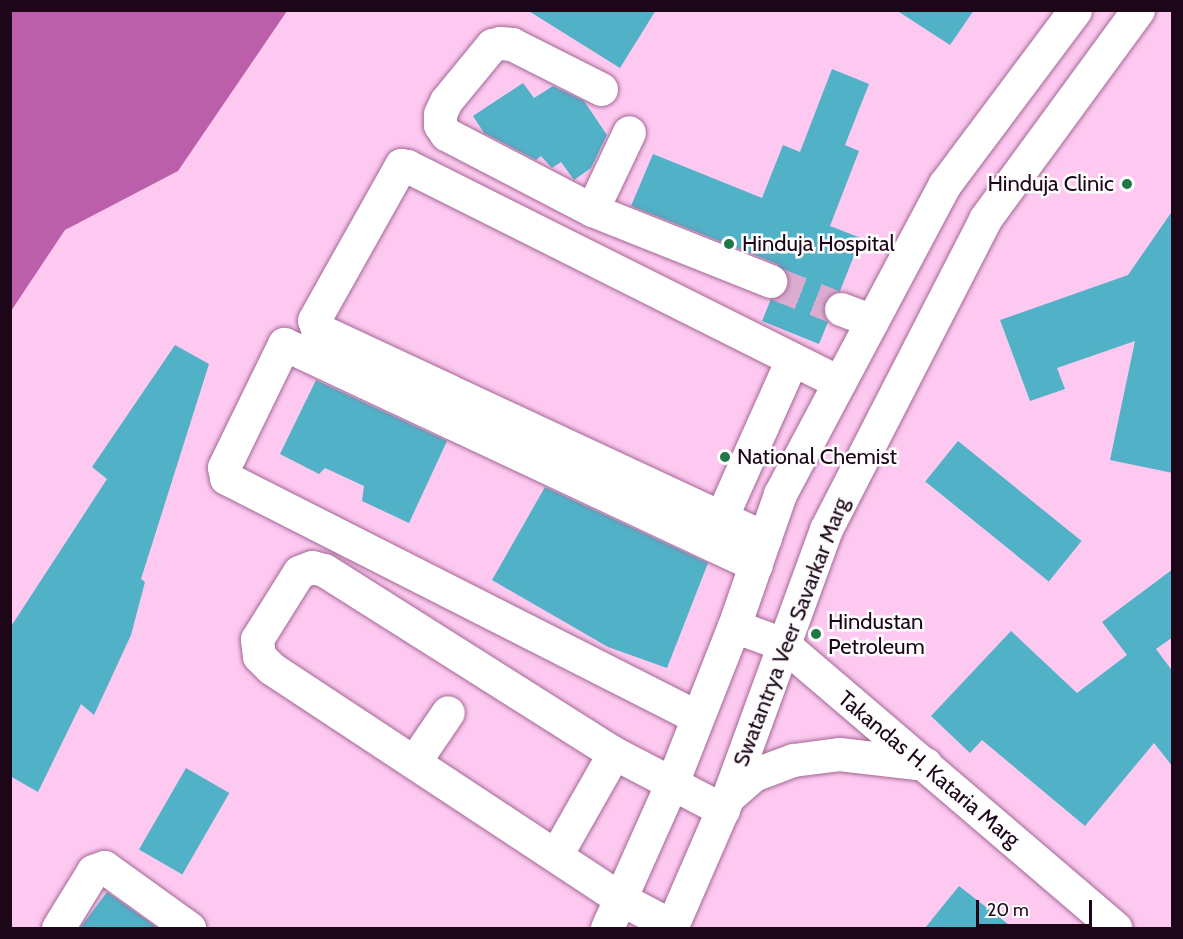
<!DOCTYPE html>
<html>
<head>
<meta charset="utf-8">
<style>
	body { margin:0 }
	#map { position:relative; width:1183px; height:939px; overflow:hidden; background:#fdc9f0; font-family:Cabin,sans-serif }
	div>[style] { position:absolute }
	.water>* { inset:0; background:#bc5faa }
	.building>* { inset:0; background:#51b1c7; transform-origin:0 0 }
	.street-tunnel>* { height:33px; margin-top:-16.5px; transform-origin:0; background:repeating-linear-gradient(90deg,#dbacd0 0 33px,transparent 0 49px) }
	.roads { filter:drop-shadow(0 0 2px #a26895) drop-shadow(0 0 2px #a26895) }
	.street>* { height:33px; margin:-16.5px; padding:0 16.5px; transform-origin:16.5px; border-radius:16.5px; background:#fff }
	.secondary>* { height:33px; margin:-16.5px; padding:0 16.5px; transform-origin:16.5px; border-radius:16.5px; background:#fff }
	.dots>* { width:16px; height:16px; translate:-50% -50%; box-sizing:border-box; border:3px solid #fdfdfd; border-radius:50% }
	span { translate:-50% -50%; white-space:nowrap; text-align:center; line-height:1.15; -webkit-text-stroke:5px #fdfdfd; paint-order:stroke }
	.poi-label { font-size:22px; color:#1c0618 }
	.right { translate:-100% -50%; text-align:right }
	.left { translate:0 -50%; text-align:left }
	.street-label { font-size:22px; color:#1c0618 }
	.frame { position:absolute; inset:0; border:12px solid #1c0618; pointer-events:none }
	.scale { position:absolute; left:976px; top:900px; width:116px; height:27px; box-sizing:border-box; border:3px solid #1c0618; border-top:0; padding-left:8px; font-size:18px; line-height:21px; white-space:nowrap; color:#1c0618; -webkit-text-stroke:4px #fdfdfd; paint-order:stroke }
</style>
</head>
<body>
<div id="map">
	<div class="water">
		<div style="clip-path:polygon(11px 10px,287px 11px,178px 171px,65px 230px,11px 311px)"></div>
	</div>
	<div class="building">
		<div style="clip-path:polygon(527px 10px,656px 10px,620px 68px)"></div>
		<div style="clip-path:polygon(896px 10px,974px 10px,950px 45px)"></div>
		<div style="clip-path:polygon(832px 69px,869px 84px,845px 145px,859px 151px,830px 226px,861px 238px,840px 291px,824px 302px,823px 312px,828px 322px,819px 344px,762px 321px,771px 299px,781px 296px,788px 287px,788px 278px,777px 264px,631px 206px,653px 154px,762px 198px,783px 145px,800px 152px)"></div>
		<div style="clip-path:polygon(523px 83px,534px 98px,553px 86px,584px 101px,607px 135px,591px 168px,574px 180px,561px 162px,552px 168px,541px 156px,536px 160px,484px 133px,473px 116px)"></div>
		<div style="clip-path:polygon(1173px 210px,1173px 473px,1110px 460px,1135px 341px,1057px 368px,1065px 389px,1030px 401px,1000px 320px,1128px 275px)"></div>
		<div style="clip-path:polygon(175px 345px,209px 364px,141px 579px,145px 582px,131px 635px,94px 715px,81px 704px,38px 792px,10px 776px,10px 628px,107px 479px,92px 467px)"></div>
		<div style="clip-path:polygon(316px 380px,447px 441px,409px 523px,362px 501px,364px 486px,325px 468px,319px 474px,280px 454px)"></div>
		<div style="left:958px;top:441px;width:159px;height:52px;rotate:39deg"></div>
		<div style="clip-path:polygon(545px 487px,708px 563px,667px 668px,608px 647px,492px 580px)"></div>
		<div style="clip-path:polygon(1173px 569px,1173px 637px,1156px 649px,1173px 672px,1173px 767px,1154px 743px,1085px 826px,982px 740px,970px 753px,931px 716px,1011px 631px,1077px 693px,1127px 655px,1102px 622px)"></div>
		<div style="left:186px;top:768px;width:50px;height:94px;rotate:30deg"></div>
		<div style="clip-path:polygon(959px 886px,1013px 928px,925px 928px)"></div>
		<div style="clip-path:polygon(107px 892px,158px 928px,80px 928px)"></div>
	</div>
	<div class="street-tunnel">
		<div style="left:770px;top:281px;width:76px;rotate:21.5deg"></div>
	</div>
	<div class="roads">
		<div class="street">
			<div style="left:601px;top:89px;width:100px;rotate:-153.2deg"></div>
			<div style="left:512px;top:44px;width:12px;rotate:-175deg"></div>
			<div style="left:500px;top:43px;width:8px;rotate:166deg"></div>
			<div style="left:492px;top:45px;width:72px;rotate:129.4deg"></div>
			<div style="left:446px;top:101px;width:14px;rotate:115deg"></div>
			<div style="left:440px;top:114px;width:11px;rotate:90deg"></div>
			<div style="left:440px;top:125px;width:11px;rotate:56deg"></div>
			<div style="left:446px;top:134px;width:165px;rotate:27.5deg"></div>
			<div style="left:592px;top:210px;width:192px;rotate:21.7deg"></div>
			<div style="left:592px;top:210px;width:86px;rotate:-64.6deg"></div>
			<div style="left:841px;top:309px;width:33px;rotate:21deg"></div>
			<div style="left:721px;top:518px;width:174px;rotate:-65.9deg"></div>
			<div style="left:765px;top:538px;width:494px;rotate:-155deg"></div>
			<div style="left:317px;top:329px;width:9px;rotate:-108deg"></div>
			<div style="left:314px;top:320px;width:178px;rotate:-60.7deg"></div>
			<div style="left:401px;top:165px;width:6px;rotate:9deg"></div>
			<div style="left:407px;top:166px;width:483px;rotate:26.6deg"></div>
			<div style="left:697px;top:717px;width:528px;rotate:-153.1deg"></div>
			<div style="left:226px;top:478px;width:11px;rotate:-100deg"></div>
			<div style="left:224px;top:467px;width:137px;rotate:-64deg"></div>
			<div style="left:284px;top:344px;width:521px;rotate:25.09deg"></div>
			<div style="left:414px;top:762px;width:60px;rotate:-55.8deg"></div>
			<div style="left:556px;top:855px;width:117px;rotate:-60.4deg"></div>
			<div style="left:672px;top:926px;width:58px;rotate:-152.1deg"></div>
			<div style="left:621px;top:899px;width:419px;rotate:-146.6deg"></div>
			<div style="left:271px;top:668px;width:17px;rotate:-135deg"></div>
			<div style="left:259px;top:656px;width:17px;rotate:-97deg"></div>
			<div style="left:257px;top:639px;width:79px;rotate:-57.9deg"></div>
			<div style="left:299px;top:572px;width:14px;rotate:-21deg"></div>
			<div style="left:312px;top:567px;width:12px;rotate:14deg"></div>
			<div style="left:324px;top:570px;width:343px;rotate:32.3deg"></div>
			<div style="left:614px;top:753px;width:123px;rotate:27.6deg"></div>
			<div style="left:58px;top:928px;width:67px;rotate:-58.4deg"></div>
			<div style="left:93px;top:871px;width:12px;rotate:-20deg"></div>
			<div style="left:104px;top:867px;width:105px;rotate:35.7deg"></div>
		</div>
		<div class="secondary">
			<div style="left:734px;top:626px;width:52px;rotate:20.2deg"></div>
			<div style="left:783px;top:644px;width:437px;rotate:40.5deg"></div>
			<div style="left:728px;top:797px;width:33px;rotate:-41deg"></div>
			<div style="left:753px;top:775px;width:43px;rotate:-20.6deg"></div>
			<div style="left:793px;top:760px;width:46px;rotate:-7.4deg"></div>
			<div style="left:839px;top:754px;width:87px;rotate:6.6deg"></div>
			<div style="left:607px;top:928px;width:159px;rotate:-65.9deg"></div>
			<div style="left:672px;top:783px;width:169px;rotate:-68.5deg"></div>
			<div style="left:734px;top:626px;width:140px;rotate:-70.8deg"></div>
			<div style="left:780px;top:494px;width:351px;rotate:-62deg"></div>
			<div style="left:945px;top:184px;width:217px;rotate:-53.2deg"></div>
			<div style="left:671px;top:928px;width:143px;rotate:-66.5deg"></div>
			<div style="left:728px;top:797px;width:285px;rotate:-69.9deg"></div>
			<div style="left:826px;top:529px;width:348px;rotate:-62.8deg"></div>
			<div style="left:985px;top:219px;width:259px;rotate:-53.8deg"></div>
		</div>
	</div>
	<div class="dots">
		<div style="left:1127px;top:184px;background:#217648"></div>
		<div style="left:729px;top:244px;background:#217648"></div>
		<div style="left:725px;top:457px;background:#217648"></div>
		<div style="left:816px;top:634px;background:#217648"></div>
	</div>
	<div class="poi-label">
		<span class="right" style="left:1114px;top:184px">Hinduja Clinic</span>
		<span class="left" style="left:742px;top:244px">Hinduja Hospital</span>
		<span class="left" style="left:737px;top:457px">National Chemist</span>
		<span class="left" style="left:828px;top:634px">Hindustan<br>Petroleum</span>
	</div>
	<div class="street-label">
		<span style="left:791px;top:632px;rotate:-69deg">Swatantrya Veer Savarkar Marg</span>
		<span style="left:929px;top:769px;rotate:40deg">Takandas H. Kataria Marg</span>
	</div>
	<div class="frame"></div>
	<div class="scale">20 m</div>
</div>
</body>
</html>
